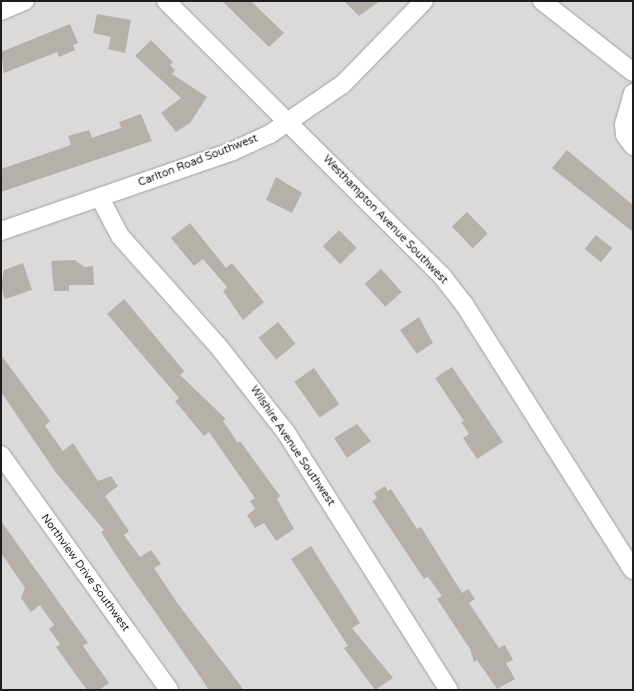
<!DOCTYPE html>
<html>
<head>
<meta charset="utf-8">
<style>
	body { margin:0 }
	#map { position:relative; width:634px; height:691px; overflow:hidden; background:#edeae4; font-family:"Varela Round",sans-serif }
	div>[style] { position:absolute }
	.residential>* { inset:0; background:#dbdada; transform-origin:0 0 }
	.building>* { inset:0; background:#b6b0aa; transform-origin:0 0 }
	.roads { filter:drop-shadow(0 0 1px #9e9e9e) drop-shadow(0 0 1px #9e9e9e) }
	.minor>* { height:18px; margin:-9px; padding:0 9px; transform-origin:9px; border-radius:9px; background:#fff }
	span { translate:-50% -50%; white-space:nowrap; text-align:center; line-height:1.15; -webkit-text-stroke:4px #fff; paint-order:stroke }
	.street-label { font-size:11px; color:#1d1d1d }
	.frame { position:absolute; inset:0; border:2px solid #1d1d1d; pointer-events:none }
</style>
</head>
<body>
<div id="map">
	<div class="residential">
		<div style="left:1px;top:1px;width:632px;height:689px"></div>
	</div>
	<div class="building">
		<div style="clip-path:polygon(222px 1px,251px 1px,284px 33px,269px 47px)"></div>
		<div style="clip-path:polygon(344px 1px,380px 1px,359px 16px)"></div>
		<div style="clip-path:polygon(97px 14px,131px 20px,125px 53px,108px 49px,111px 37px,93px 33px)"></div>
		<div style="clip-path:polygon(70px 24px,78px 43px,73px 45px,75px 50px,59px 57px,57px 52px,4px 73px,1px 52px)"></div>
		<div style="clip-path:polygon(151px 40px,173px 62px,170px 65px,175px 70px,172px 74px,207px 97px,190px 123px,176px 132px,161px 113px,181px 98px,135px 56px)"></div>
		<div style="clip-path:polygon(141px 114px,152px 141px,1px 192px,1px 169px,71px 145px,68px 136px,89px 130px,92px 138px,97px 136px,121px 128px,119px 122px)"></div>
		<div style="clip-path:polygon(567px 150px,633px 205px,633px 232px,552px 168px)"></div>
		<div style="clip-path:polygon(276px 177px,302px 193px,292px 213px,266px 200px)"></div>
		<div style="left:467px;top:212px;width:30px;height:21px;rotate:46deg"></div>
		<div style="clip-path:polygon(190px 223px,226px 268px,232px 263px,264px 302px,243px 320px,223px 291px,227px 287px,203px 259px,194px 266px,171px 238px)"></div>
		<div style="left:339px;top:230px;width:25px;height:23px;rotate:45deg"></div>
		<div style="left:596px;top:235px;width:21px;height:18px;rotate:39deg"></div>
		<div style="clip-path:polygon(75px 260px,84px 267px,93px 266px,94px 285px,69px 285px,69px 291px,54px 291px,51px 261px)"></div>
		<div style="clip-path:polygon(23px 263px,32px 290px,5px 299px,1px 286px,4px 270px)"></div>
		<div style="left:381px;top:269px;width:31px;height:22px;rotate:48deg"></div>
		<div style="clip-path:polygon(124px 299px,184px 371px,180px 375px,226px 419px,223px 421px,238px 443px,240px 441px,280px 496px,277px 499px,294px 529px,276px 541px,264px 523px,255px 528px,247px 515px,255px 509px,250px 501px,255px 498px,209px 432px,204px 436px,175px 401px,179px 398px,107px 314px)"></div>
		<div style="clip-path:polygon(419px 317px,433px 343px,417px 354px,400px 330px)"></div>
		<div style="left:278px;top:322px;width:28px;height:25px;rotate:51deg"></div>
		<div style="clip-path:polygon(1px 355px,50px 421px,45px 426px,63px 451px,73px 443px,98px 481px,111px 476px,118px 486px,105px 496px,129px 531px,124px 535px,140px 557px,151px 550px,161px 564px,154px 568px,178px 604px,244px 690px,209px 690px,199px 675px,121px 563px,101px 532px,104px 530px,57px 474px,1px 392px)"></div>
		<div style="clip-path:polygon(452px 367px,503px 442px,477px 459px,463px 438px,469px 434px,461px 422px,464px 421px,435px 378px)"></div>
		<div style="left:314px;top:368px;width:44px;height:24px;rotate:55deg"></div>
		<div style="clip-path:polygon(357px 424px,371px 441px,347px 458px,334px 438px)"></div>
		<div style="clip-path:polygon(385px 486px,388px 491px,391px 489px,417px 529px,421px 527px,462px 593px,468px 589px,475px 599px,469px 603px,499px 648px,505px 645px,513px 660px,506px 663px,515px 679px,497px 689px,477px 660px,474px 662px,470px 649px,437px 599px,442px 596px,428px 577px,424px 579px,372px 501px,377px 498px,374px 493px)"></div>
		<div style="clip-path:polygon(1px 521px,88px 643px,83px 646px,109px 683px,99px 690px,87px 690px,56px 647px,60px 644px,49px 629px,54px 625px,40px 605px,31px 612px,21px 598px,25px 588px,1px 553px)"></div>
		<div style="clip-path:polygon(311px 546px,360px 623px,352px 628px,393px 678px,375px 690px,344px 648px,348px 646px,291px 559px)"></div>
	</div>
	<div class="roads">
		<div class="minor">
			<div style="left:166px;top:1px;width:390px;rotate:44.9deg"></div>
			<div style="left:442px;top:276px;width:36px;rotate:52deg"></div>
			<div style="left:464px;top:304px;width:315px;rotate:57.6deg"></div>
			<div style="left:542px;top:1px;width:115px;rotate:38deg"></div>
			<div style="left:1px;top:11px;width:26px;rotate:-23deg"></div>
			<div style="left:633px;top:93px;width:33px;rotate:106deg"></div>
			<div style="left:624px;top:125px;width:10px;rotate:84deg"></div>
			<div style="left:625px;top:135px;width:14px;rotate:54deg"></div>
			<div style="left:100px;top:198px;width:43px;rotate:62.2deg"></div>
			<div style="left:120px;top:236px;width:147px;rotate:48.3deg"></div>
			<div style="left:218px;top:346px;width:108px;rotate:51.8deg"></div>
			<div style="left:285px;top:431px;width:307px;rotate:57.7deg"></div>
			<div style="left:1px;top:231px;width:245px;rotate:-19deg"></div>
			<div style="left:233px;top:151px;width:41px;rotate:-24.7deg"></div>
			<div style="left:270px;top:134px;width:88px;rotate:-34.4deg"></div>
			<div style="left:343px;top:84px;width:116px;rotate:-45.7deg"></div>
			<div style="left:1px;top:455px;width:289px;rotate:54.4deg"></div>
		</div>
	</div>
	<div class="street-label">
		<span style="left:198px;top:161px;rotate:-21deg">Carlton Road Southwest</span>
		<span style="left:385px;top:220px;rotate:46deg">Westhampton Avenue Southwest</span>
		<span style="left:292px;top:446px;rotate:56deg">Wilshire Avenue Southwest</span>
		<span style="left:85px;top:573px;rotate:54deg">Northview Drive Southwest</span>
	</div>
	<div class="frame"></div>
</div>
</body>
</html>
